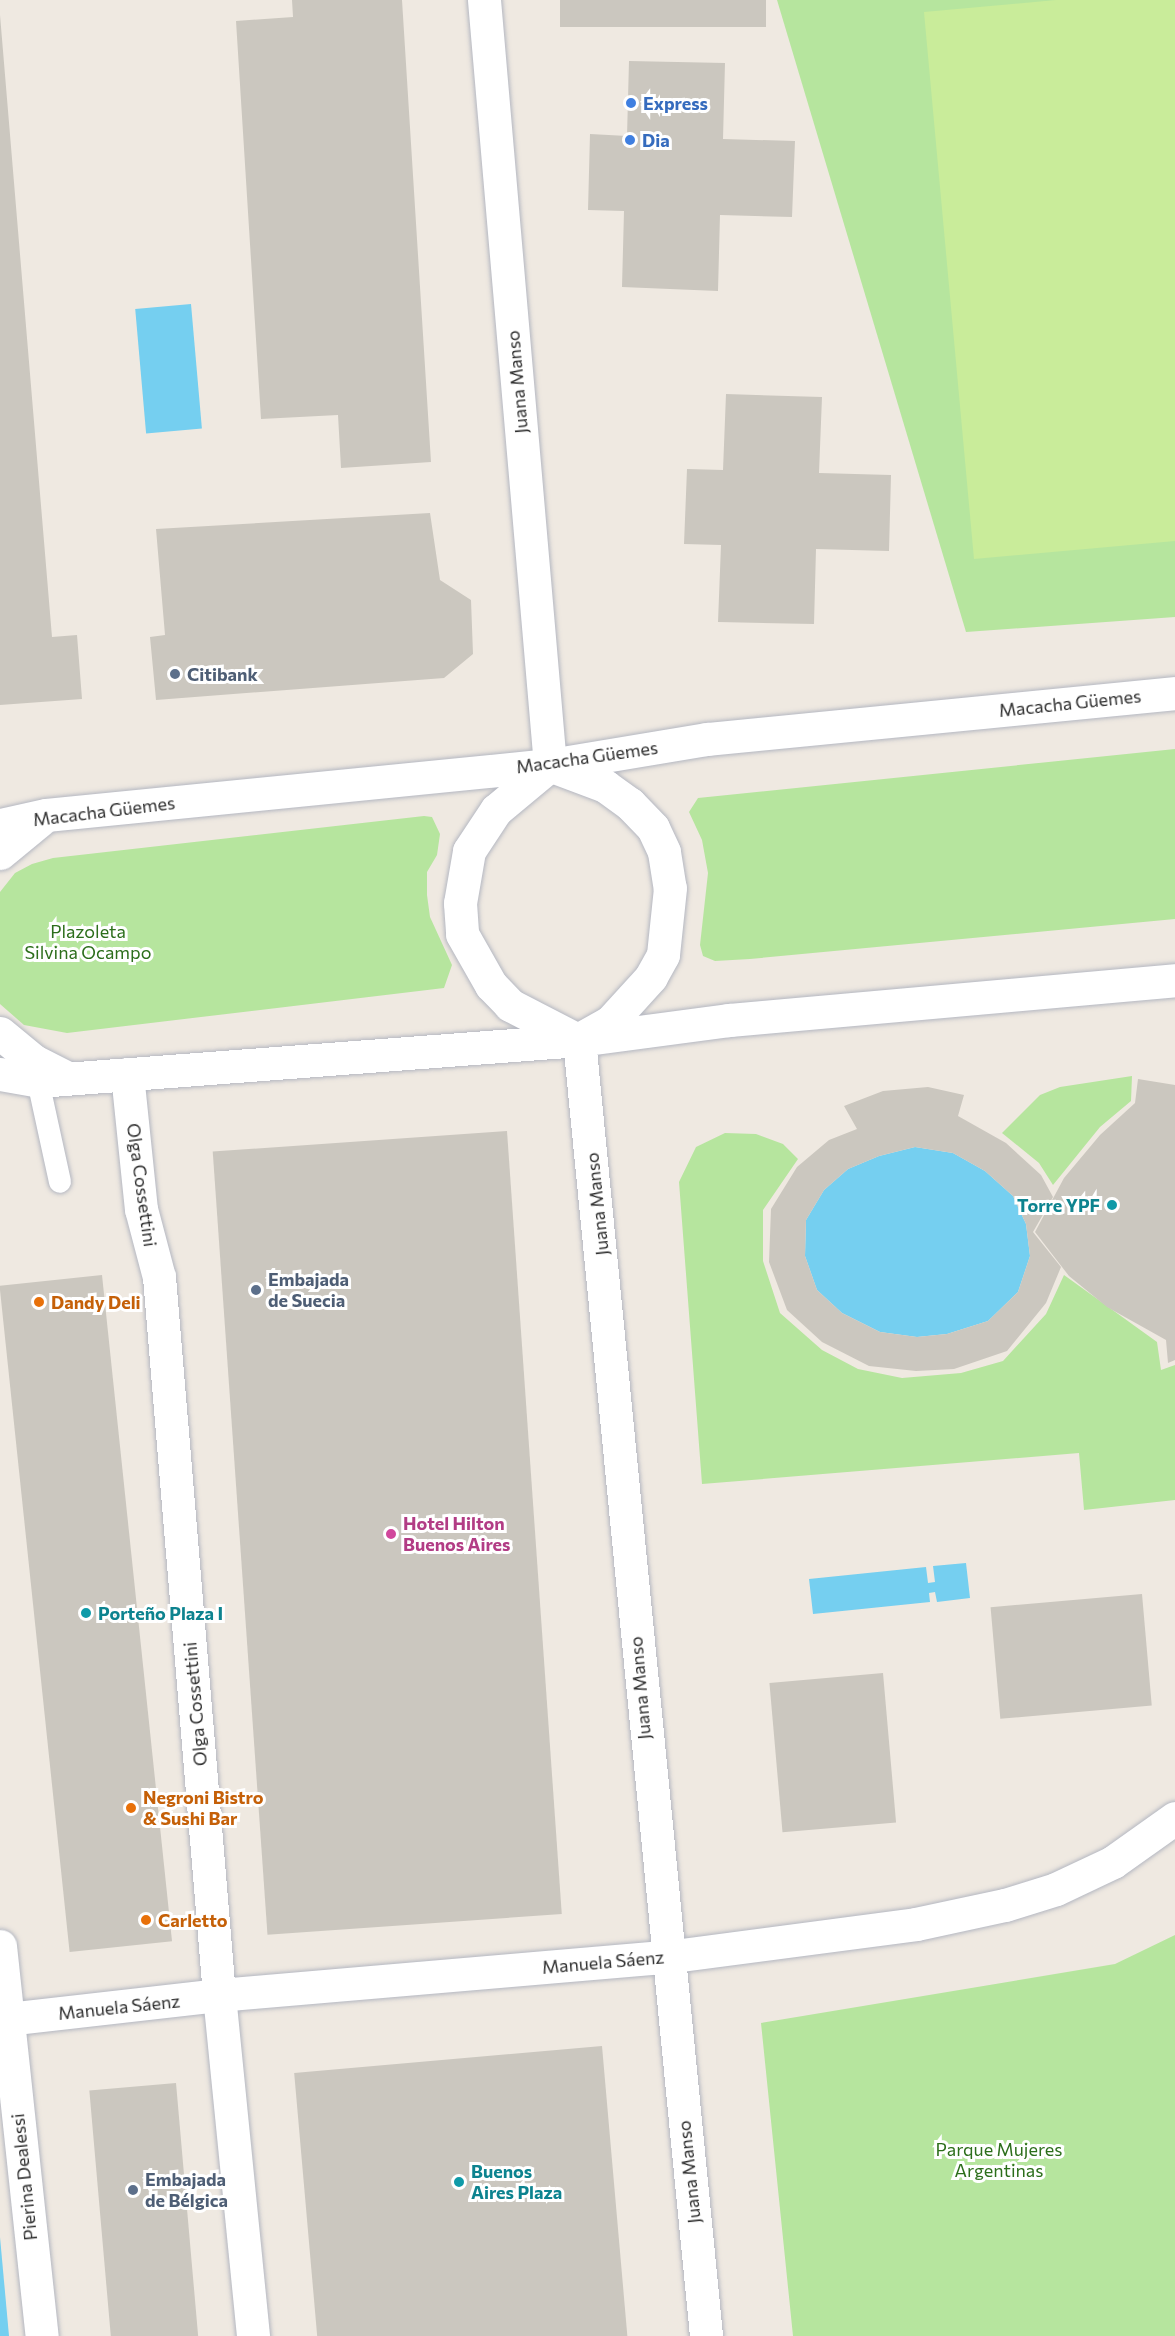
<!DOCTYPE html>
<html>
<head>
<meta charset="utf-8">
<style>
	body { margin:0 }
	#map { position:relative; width:1175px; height:2336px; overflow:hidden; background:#efe9e1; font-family:Commissioner,sans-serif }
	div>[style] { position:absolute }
	.green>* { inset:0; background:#b6e59e }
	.pitch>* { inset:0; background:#c9ec9a }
	.water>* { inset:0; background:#75cff0; transform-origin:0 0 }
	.building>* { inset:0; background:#cbc7bf; transform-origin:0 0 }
	.roads { filter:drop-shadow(0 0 2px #b4b7c1) drop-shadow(0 0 2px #b4b7c1) }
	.lane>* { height:22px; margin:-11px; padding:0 11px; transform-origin:11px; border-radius:11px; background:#fff }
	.street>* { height:33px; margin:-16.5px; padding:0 16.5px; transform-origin:16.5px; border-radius:16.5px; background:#fff }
	.secondary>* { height:33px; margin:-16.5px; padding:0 16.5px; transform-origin:16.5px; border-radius:16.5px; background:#fff }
	.dots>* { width:16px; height:16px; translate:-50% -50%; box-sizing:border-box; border:3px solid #fff; border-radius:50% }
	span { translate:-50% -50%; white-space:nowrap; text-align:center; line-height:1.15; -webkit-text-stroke:6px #fff; paint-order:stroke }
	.shop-label { font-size:18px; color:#366cbe; font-weight:700 }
	.left { translate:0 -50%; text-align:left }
	.street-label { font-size:18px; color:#2e2e2e }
	.service-label { font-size:18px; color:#4e5e75; font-weight:700 }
	.park-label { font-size:18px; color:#2c6e1b }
	.culture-label { font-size:18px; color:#0d838f; font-weight:700 }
	.right { translate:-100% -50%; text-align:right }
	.food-label { font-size:18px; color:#c56008; font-weight:700 }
	.hotel-label { font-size:18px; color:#b23c85; font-weight:700 }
</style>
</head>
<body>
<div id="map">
	<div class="green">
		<div style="clip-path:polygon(777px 0,1175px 0,1175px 617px,966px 632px)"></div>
		<div style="clip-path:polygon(1175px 749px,1175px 919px,750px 959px,715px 961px,703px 956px,700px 945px,708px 873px,702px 840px,689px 812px,698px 798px)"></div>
		<div style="clip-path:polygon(424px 816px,432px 817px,440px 834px,437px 855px,427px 872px,427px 895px,430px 917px,452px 965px,444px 988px,67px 1033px,24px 1025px,0 1004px,0 892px,15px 873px,32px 864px,53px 858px)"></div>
		<div style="clip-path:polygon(1132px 1076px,1131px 1101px,1100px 1127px,1053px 1185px,1039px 1163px,1002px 1133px,1040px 1095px,1060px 1087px)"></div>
		<div style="clip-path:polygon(725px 1133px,756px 1134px,783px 1144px,798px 1159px,763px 1210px,763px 1261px,780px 1313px,822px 1350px,858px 1369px,902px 1378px,961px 1373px,1003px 1361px,1046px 1314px,1064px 1275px,1157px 1342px,1161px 1370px,1175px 1365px,1175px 1500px,1084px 1510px,1079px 1453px,702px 1484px,679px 1182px,696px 1147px)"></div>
		<div style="clip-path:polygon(1175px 1935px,1175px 2336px,793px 2336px,761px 2023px,1115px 1964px)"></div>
	</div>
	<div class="pitch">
		<div style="clip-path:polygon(1056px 0,1175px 0,1175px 541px,974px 559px,924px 12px)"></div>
	</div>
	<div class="water">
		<div style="left:191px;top:304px;width:125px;height:56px;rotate:85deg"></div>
		<div style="clip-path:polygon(915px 1147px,953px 1153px,985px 1171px,1013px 1196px,1026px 1224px,1030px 1256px,1018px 1292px,988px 1321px,947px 1334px,917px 1337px,880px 1332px,842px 1313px,817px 1290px,805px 1256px,806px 1220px,824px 1190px,848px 1169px,879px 1156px)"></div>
		<div style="clip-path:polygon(966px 1563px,970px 1598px,937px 1602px,935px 1592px,929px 1593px,930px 1602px,813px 1614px,809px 1579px,926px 1567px,928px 1583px,935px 1582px,933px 1566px)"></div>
		<div style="clip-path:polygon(0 2237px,9px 2336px,0 2336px)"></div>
	</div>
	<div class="building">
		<div style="clip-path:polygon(292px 0,402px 0,431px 462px,341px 468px,338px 415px,261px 419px,236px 21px,293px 17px)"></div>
		<div style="left:560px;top:0;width:206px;height:27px"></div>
		<div style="clip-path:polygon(0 15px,52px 637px,77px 635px,82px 699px,0 705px)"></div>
		<div style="clip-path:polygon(629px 61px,725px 63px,723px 139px,795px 141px,792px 217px,720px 215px,718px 291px,622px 287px,624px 211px,588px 210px,590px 134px,627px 136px)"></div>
		<div style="clip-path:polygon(726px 394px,822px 397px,819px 473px,891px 475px,889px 551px,816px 549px,814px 624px,718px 622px,721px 545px,684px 544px,687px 469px,723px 470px)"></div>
		<div style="clip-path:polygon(430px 513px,440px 580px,471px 600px,473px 654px,444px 678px,156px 700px,150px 637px,165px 635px,156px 529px)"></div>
		<div style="clip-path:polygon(1138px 1079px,1175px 1085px,1175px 1360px,1168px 1363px,1166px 1340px,1107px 1307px,1069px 1276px,1035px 1232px,1064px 1178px,1100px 1135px,1135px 1103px)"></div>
		<div style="clip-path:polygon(evenodd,928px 1087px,964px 1095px,958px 1116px,1006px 1143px,1041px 1175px,1053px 1197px,1033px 1232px,1061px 1267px,1046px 1303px,1007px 1351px,954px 1369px,916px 1371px,869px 1366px,822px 1342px,787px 1310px,769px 1262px,771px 1209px,797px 1167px,829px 1140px,857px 1129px,844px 1106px,883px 1091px,928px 1087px,915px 1147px,953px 1153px,985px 1171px,1013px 1196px,1026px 1224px,1030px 1256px,1018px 1292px,988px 1321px,947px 1334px,917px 1337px,880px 1332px,842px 1313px,817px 1290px,805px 1256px,806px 1220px,824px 1190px,848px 1169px,879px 1156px,915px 1147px)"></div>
		<div style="left:507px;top:1131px;width:785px;height:295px;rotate:86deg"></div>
		<div style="left:102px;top:1275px;width:670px;height:103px;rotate:84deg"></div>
		<div style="left:1142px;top:1594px;width:112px;height:152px;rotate:85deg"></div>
		<div style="left:883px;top:1673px;width:150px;height:114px;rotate:85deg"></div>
		<div style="left:602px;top:2046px;width:291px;height:309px;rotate:85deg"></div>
		<div style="left:176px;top:2083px;width:254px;height:87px;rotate:85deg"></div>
	</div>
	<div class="roads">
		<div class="lane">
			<div style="left:38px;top:1081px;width:103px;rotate:77.7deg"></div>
		</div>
		<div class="street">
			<div style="left:127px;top:1074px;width:136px;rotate:84.1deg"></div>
			<div style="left:141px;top:1209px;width:70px;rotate:75.2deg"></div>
			<div style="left:159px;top:1277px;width:721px;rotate:85.22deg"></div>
			<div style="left:219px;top:1995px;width:343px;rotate:84.3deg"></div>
			<div style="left:0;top:1946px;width:392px;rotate:83.9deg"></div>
			<div style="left:7px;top:2019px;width:213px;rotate:-6.5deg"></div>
			<div style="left:219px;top:1995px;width:449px;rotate:-4.9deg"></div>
			<div style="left:666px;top:1957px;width:252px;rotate:-7.5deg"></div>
			<div style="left:916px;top:1924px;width:91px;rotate:-12.1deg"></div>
			<div style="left:1005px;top:1905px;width:53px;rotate:-17.4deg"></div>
			<div style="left:1056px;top:1889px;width:63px;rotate:-25.3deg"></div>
			<div style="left:1113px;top:1862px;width:76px;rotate:-35.4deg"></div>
		</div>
		<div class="secondary">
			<div style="left:484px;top:0;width:768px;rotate:85.07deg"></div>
			<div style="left:550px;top:765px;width:70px;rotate:140.2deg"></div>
			<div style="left:496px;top:810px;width:49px;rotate:123.4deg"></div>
			<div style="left:469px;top:851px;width:53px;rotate:99.8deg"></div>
			<div style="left:460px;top:903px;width:31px;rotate:86deg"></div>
			<div style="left:462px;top:934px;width:59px;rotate:60.4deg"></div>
			<div style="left:491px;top:985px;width:28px;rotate:46deg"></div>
			<div style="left:510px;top:1005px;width:72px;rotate:27.3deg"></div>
			<div style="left:552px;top:766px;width:57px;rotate:20.7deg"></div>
			<div style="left:605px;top:786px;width:31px;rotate:36deg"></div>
			<div style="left:630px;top:804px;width:33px;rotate:46deg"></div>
			<div style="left:653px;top:828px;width:26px;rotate:65deg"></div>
			<div style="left:664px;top:852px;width:36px;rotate:81deg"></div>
			<div style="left:670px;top:888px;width:67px;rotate:96deg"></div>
			<div style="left:663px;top:955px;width:25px;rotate:119deg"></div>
			<div style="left:651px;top:977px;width:61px;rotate:132.3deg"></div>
			<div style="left:610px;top:1022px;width:29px;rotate:151deg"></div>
			<div style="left:0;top:825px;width:47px;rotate:-12.3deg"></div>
			<div style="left:46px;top:815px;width:506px;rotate:-5.67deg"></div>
			<div style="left:550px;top:765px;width:159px;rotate:-9.4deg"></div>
			<div style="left:707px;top:739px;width:470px;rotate:-5.6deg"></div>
			<div style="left:0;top:853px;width:52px;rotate:-39.5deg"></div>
			<div style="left:0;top:1033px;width:44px;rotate:39.5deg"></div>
			<div style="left:34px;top:1061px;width:37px;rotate:27deg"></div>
			<div style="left:579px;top:1040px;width:1302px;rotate:84.4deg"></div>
			<div style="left:0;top:1074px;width:39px;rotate:10deg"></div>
			<div style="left:38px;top:1081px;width:543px;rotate:-4.33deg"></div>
			<div style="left:579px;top:1040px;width:151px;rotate:-7.6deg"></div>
			<div style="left:729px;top:1020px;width:448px;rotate:-5.1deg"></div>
		</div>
	</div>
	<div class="dots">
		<div style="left:631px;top:103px;background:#3f7fe0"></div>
		<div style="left:630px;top:140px;background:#3f7fe0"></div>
		<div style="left:175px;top:674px;background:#5c6f8a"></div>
		<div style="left:1112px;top:1205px;background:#0f9aa8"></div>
		<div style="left:256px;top:1290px;background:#5c6f8a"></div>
		<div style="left:39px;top:1302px;background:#e8710a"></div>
		<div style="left:391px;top:1534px;background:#d1479c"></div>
		<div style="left:86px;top:1613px;background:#0f9aa8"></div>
		<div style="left:131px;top:1808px;background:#e8710a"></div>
		<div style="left:146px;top:1920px;background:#e8710a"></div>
		<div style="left:459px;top:2182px;background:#0f9aa8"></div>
		<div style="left:133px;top:2190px;background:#5c6f8a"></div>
	</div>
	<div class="shop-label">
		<span class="left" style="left:643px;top:103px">Express</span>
		<span class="left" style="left:642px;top:140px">Dia</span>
	</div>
	<div class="street-label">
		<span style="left:517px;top:382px;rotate:-95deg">Juana Manso</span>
		<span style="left:1070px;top:703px;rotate:-6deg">Macacha Güemes</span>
		<span style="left:587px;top:757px;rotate:-8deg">Macacha Güemes</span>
		<span style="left:104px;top:811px;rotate:-7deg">Macacha Güemes</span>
		<span style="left:142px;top:1185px;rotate:82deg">Olga Cossettini</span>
		<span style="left:597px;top:1204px;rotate:-96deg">Juana Manso</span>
		<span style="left:640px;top:1688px;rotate:-95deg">Juana Manso</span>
		<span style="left:195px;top:1704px;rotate:-95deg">Olga Cossettini</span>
		<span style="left:603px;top:1962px;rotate:-5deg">Manuela Sáenz</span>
		<span style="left:119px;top:2007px;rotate:-6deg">Manuela Sáenz</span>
		<span style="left:689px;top:2172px;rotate:-96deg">Juana Manso</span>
		<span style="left:24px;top:2177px;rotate:-96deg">Pierina Dealessi</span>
	</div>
	<div class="service-label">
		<span class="left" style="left:187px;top:674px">Citibank</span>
		<span class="left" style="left:268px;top:1290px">Embajada<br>de Suecia</span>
		<span class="left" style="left:145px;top:2190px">Embajada<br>de Bélgica</span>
	</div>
	<div class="park-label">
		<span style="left:88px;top:942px">Plazoleta<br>Silvina Ocampo</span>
		<span style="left:999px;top:2160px">Parque Mujeres<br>Argentinas</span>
	</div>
	<div class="culture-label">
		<span class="right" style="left:1100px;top:1205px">Torre YPF</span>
		<span class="left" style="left:98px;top:1613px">Porteño Plaza I</span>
		<span class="left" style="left:471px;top:2182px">Buenos<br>Aires Plaza</span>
	</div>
	<div class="food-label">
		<span class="left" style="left:51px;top:1302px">Dandy Deli</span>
		<span class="left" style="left:143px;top:1808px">Negroni Bistro<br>&amp; Sushi Bar</span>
		<span class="left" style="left:158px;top:1920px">Carletto</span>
	</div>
	<div class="hotel-label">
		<span class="left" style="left:403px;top:1534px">Hotel Hilton<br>Buenos Aires</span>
	</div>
</div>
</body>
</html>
